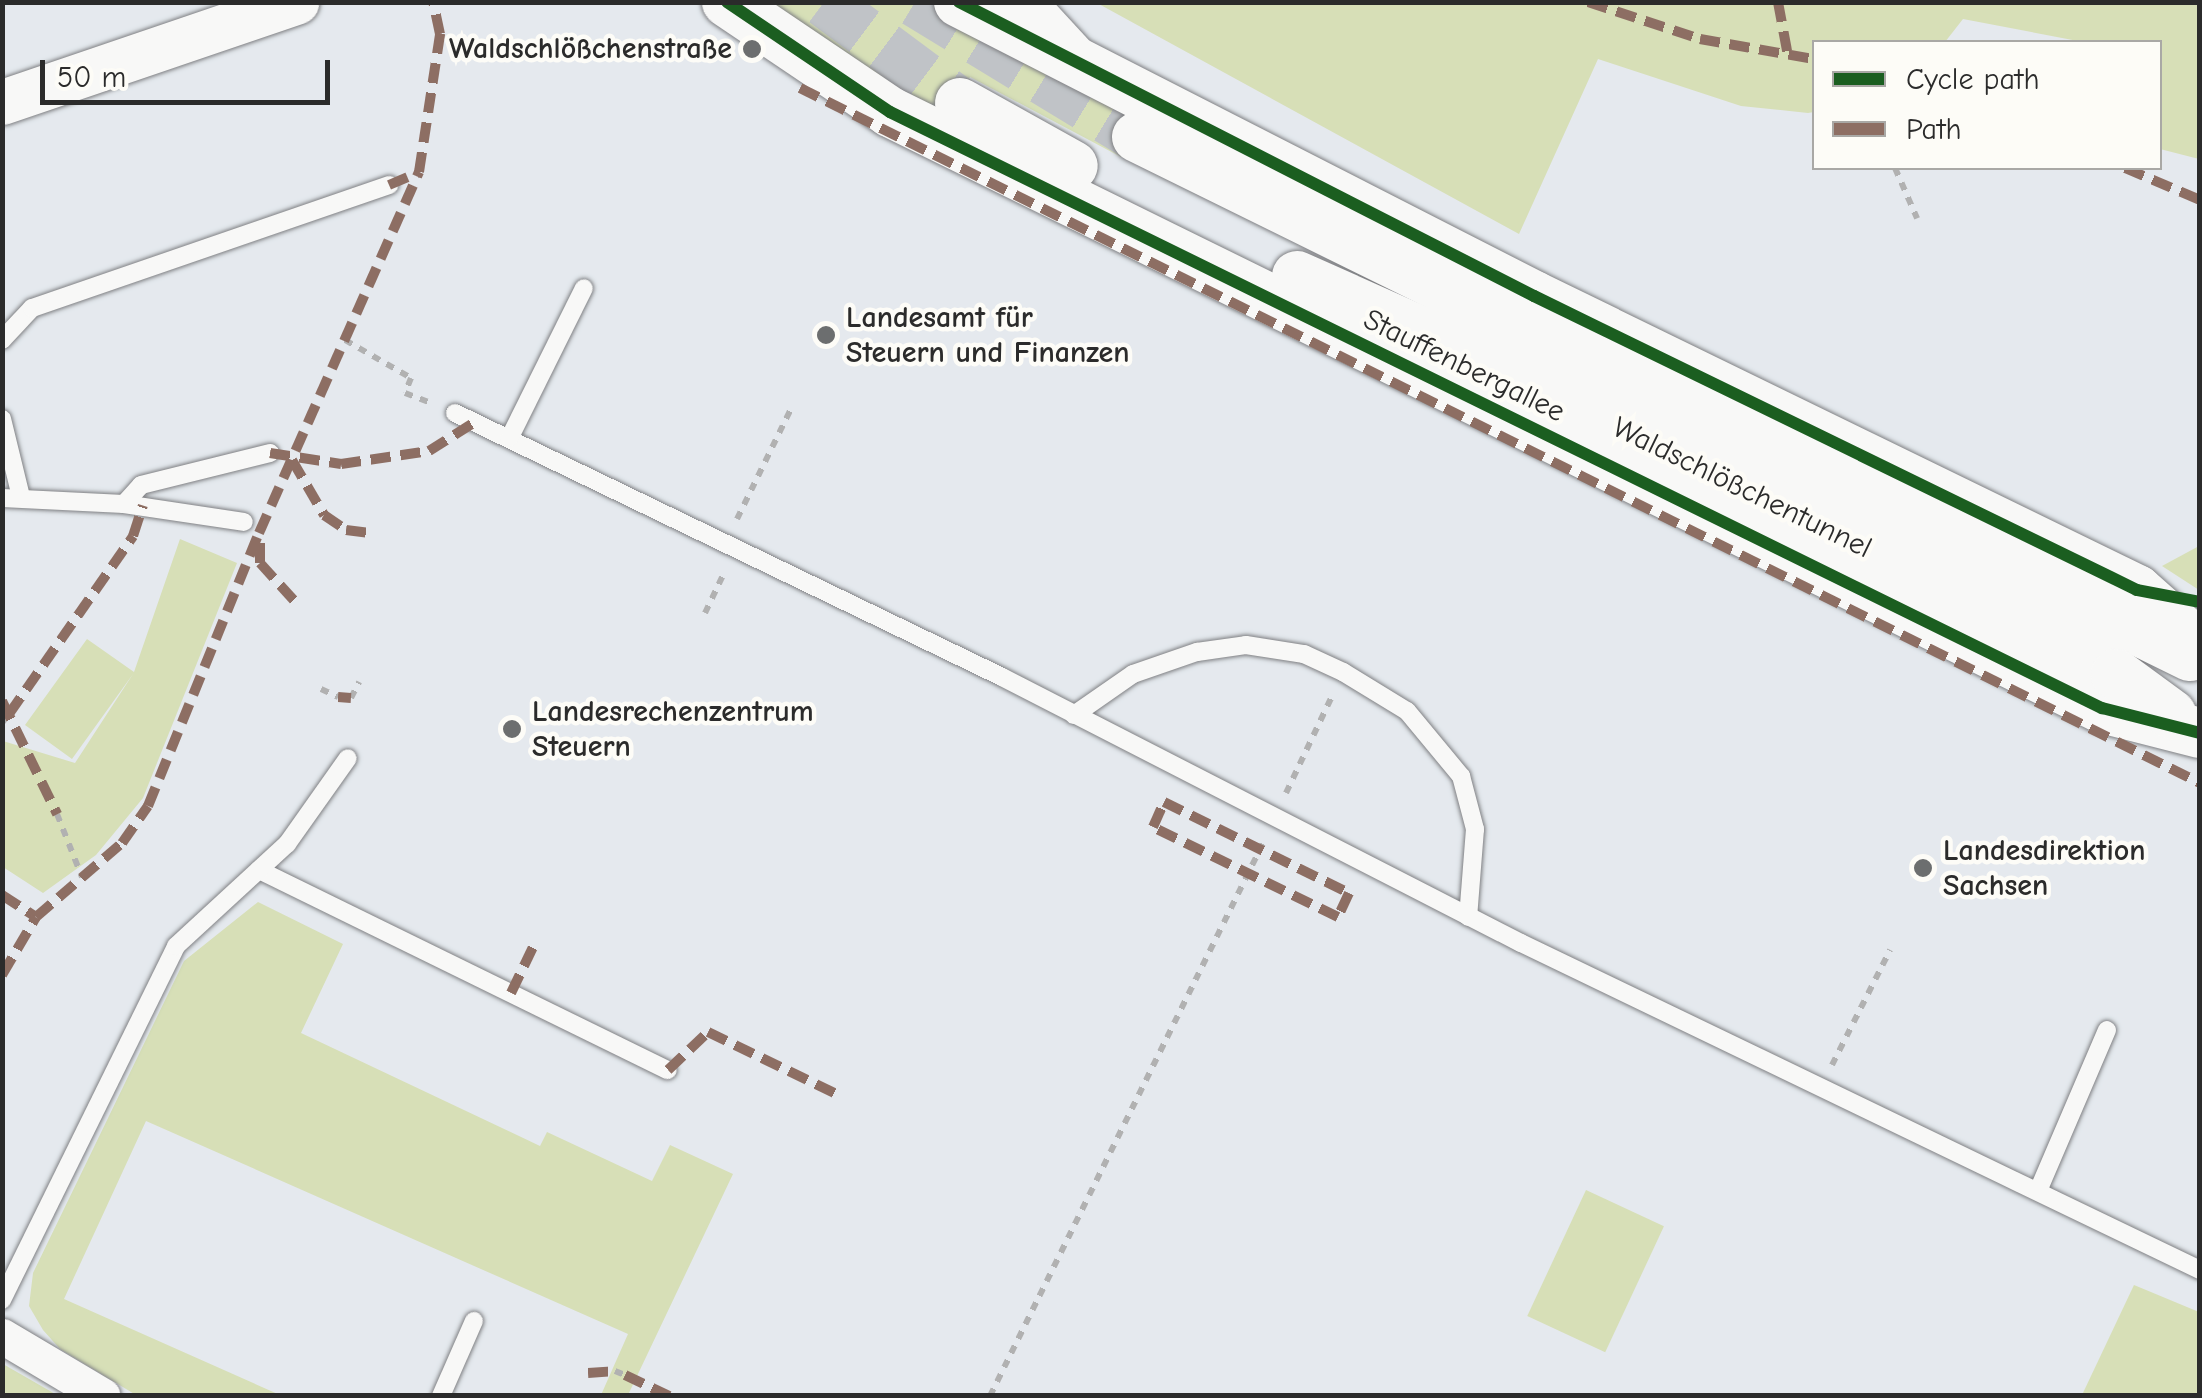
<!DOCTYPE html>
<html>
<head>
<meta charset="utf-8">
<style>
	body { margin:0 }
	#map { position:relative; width:2202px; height:1398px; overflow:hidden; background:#e5e9ee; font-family:"Comic Neue",sans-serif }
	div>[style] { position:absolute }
	.green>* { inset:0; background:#d7dfb7; transform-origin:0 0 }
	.secondary-tunnel>* { height:50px; margin-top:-25px; transform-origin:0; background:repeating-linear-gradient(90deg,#c0c3c7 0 50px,transparent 0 75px) }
	.path>* { height:6px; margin-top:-3px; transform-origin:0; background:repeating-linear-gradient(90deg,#b1b1b1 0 8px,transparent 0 16px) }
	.roads { filter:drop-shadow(0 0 2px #7f8083) drop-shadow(0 0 2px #7f8083) }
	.service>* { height:18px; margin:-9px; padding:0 9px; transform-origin:9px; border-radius:9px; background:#f8f8f7 }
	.minor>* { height:35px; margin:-17.5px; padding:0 17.5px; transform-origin:17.5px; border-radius:17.5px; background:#f8f8f7 }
	.tertiary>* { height:45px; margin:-22.5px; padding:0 22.5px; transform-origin:22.5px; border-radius:22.5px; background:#f8f8f7 }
	.secondary>* { height:50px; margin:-25px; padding:0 25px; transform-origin:25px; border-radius:25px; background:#f8f8f7 }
	.quiet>* { height:10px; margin-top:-5px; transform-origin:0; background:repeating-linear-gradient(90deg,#8d6e63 0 20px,transparent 0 30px) }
	.cycleway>* { height:12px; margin:-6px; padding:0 6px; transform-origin:6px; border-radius:6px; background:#1b5e20 }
	.dots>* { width:28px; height:28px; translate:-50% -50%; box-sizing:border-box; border:5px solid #fdfcf7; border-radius:50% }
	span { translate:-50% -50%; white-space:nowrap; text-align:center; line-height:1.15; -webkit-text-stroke:9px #fdfcf7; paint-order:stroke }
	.poi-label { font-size:30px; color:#2b2b2b; font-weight:700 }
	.right { translate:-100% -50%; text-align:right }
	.left { translate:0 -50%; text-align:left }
	.street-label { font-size:30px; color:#2b2b2b }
	.frame { position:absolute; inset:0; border:5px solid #2b2b2b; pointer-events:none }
	.legend { position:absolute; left:1812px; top:40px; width:350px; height:130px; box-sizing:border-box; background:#fdfcf7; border:2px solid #a9a8a5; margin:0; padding:12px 18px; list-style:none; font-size:30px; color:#2b2b2b }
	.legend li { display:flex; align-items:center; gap:20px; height:50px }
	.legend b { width:50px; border:2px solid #a9a8a5 }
	.scale { position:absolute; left:40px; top:60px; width:290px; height:45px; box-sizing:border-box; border:5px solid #2b2b2b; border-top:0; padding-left:12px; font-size:30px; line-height:35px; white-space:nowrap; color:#2b2b2b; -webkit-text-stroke:8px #fdfcf7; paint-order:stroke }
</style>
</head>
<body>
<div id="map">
	<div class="green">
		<div style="clip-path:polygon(764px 3px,909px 3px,1141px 116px,1121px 157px,970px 77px,942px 124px)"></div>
		<div style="clip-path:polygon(1097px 3px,2199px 3px,2199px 159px,2160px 149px,2160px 42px,2083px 42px,1963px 19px,1945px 42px,1814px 42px,1814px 112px,1808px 113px,1741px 106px,1598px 59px,1519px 234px)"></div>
		<div style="clip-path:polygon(180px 539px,237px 563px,143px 798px,96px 855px,43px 893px,3px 867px,3px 741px,75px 763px,133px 674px,72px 759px,25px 725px,87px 639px,134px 672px)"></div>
		<div style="clip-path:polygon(2199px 546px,2200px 546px,2199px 590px,2162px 566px)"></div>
		<div style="clip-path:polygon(258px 902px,343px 944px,301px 1033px,540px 1146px,547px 1132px,652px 1181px,670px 1145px,733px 1174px,628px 1395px,601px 1395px,628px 1334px,146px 1121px,64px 1299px,280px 1395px,136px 1395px,60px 1349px,43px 1330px,29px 1306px,33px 1273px,184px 961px)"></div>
		<div style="left:1586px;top:1190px;width:86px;height:139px;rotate:25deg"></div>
		<div style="clip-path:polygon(2134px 1285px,2199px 1312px,2199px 1395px,2082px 1395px)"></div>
		<div style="clip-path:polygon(3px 1364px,57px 1395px,3px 1395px)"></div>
	</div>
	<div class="secondary-tunnel">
		<div style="left:824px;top:2px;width:169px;rotate:36.6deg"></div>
		<div style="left:915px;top:2px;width:260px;rotate:31.3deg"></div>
	</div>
	<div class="path">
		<div style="left:1895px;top:168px;width:55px;rotate:66.3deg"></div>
		<div style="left:345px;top:340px;width:76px;rotate:29.9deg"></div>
		<div style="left:411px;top:378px;width:16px;rotate:112deg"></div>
		<div style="left:405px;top:393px;width:28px;rotate:21deg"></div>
		<div style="left:737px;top:519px;width:123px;rotate:-63.9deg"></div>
		<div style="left:705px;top:613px;width:47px;rotate:-64.5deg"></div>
		<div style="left:321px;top:689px;width:19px;rotate:25deg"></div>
		<div style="left:351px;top:698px;width:18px;rotate:-63deg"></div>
		<div style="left:2px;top:723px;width:11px;rotate:-52deg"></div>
		<div style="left:1286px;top:793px;width:107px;rotate:-64.6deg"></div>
		<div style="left:57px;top:814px;width:68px;rotate:68.4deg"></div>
		<div style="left:1832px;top:1065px;width:129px;rotate:-63.2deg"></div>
		<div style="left:615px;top:1371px;width:11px;rotate:22deg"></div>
		<div style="left:990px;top:1396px;width:619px;rotate:-63.72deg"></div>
	</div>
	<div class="roads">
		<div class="service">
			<div style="left:2px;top:340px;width:44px;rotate:-46.8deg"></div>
			<div style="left:32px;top:308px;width:378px;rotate:-19deg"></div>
			<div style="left:455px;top:413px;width:607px;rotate:25.76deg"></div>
			<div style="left:1002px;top:677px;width:583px;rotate:27.14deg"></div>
			<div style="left:1521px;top:943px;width:754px;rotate:25.72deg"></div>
			<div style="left:2px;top:419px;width:80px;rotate:76.3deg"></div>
			<div style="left:510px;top:437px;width:166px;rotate:-63.6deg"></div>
			<div style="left:2px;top:498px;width:122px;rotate:2.8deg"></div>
			<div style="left:124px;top:504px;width:121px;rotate:8.5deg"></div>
			<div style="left:124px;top:504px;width:25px;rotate:-48deg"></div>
			<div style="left:141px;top:485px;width:133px;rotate:-13.9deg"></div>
			<div style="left:1074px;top:715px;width:72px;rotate:-34.8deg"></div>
			<div style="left:1133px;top:674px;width:68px;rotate:-19deg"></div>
			<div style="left:1197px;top:652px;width:49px;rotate:-8.1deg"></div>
			<div style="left:1246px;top:645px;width:59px;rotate:8.8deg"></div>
			<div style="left:1304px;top:654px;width:43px;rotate:24.8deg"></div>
			<div style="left:1343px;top:672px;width:75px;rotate:31.4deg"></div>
			<div style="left:1407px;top:711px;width:85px;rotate:50.3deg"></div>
			<div style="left:1461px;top:776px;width:55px;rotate:75.2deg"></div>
			<div style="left:1475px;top:829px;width:88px;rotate:94.5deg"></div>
			<div style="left:259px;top:870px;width:455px;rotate:26.1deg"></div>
			<div style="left:2038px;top:1191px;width:175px;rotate:-66.8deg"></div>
			<div style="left:2px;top:1300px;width:394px;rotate:-63.8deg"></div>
			<div style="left:176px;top:946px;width:151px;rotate:-42.6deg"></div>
			<div style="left:287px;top:844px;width:105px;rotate:-54.7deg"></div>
			<div style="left:441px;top:1396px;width:82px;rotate:-66.3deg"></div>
		</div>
		<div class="minor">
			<div style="left:2px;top:1336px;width:117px;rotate:30.7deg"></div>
		</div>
		<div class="tertiary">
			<div style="left:1023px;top:2px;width:71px;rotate:47.3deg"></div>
			<div style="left:2px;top:102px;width:311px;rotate:-18.8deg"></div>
		</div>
		<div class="secondary">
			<div style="left:727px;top:2px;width:197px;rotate:34deg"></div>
			<div style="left:890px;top:112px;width:1351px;rotate:26.19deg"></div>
			<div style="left:2102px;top:708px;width:101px;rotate:14.3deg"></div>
			<div style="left:959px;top:2px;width:646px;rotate:27.08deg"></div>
			<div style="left:1534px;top:296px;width:671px;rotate:25.99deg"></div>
			<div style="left:2137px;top:590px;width:84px;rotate:41.6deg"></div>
			<div style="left:960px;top:103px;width:129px;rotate:29.1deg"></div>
			<div style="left:1137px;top:137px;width:1174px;rotate:26.24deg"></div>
			<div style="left:1297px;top:276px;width:176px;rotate:24.1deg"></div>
			<div style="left:1458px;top:348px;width:734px;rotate:26.36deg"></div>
			<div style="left:2116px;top:674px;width:69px;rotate:36.2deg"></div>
		</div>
	</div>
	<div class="quiet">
		<div style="left:1588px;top:2px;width:118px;rotate:18.3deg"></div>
		<div style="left:1700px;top:39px;width:116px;rotate:10deg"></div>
		<div style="left:1778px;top:2px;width:55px;rotate:79.5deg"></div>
		<div style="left:800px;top:88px;width:1563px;rotate:26.4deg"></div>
		<div style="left:2125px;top:168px;width:82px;rotate:23.1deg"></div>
		<div style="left:389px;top:185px;width:33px;rotate:-23deg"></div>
		<div style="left:270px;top:453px;width:72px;rotate:8.8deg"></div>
		<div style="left:341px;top:464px;width:89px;rotate:-8.4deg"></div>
		<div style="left:429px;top:451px;width:58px;rotate:-32.3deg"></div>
		<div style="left:292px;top:460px;width:64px;rotate:59.8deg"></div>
		<div style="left:324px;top:515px;width:27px;rotate:34deg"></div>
		<div style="left:346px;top:530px;width:24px;rotate:7deg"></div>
		<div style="left:260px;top:543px;width:20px;rotate:90deg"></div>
		<div style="left:260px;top:563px;width:58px;rotate:47.8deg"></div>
		<div style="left:338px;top:697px;width:13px;rotate:4deg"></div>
		<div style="left:2px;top:701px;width:126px;rotate:64deg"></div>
		<div style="left:9px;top:714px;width:217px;rotate:-55.1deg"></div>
		<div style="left:133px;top:536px;width:32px;rotate:-72deg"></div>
		<div style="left:1164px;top:802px;width:206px;rotate:26.2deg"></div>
		<div style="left:1349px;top:893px;width:26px;rotate:115deg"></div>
		<div style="left:1338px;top:917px;width:206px;rotate:-154.1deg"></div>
		<div style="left:1153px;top:827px;width:27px;rotate:-66deg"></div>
		<div style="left:2px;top:895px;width:40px;rotate:32.9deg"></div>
		<div style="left:2px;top:975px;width:67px;rotate:-59.6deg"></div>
		<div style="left:36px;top:917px;width:113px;rotate:-40.7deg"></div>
		<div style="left:122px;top:843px;width:45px;rotate:-54.9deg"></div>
		<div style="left:148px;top:806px;width:295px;rotate:-67.9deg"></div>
		<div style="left:259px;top:533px;width:395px;rotate:-66.1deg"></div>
		<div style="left:419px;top:172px;width:140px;rotate:-81.3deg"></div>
		<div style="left:440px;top:34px;width:33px;rotate:-102deg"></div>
		<div style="left:511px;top:993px;width:55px;rotate:-64.4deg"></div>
		<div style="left:668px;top:1070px;width:55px;rotate:-43.5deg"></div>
		<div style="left:708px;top:1032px;width:142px;rotate:25.8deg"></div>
		<div style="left:588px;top:1373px;width:27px;rotate:-4deg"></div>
		<div style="left:625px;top:1375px;width:49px;rotate:25.5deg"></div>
	</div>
	<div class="cycleway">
		<div style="left:727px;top:2px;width:197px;rotate:34deg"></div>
		<div style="left:890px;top:112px;width:1351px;rotate:26.19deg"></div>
		<div style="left:2102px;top:708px;width:101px;rotate:14.3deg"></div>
		<div style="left:959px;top:2px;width:646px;rotate:27.08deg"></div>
		<div style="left:1534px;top:296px;width:671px;rotate:25.99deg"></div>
		<div style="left:2137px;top:590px;width:64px;rotate:10.8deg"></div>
	</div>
	<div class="dots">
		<div style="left:752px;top:49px;background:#6c6e6f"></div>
		<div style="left:826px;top:335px;background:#6c6e6f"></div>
		<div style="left:512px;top:729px;background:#6c6e6f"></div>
		<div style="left:1923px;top:868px;background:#6c6e6f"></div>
	</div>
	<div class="poi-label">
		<span class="right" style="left:732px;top:49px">Waldschlößchenstraße</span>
		<span class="left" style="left:846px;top:335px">Landesamt für<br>Steuern und Finanzen</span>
		<span class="left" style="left:532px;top:729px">Landesrechenzentrum<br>Steuern</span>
		<span class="left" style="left:1943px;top:868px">Landesdirektion<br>Sachsen</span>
	</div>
	<div class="street-label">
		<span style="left:1464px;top:366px;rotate:26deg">Stauffenbergallee</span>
		<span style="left:1742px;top:488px;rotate:26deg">Waldschlößchentunnel</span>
	</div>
	<div class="frame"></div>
	<ul class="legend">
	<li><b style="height:12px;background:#1b5e20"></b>Cycle path</li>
	<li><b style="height:12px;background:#8d6e63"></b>Path</li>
	</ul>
	<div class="scale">50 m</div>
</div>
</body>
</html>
